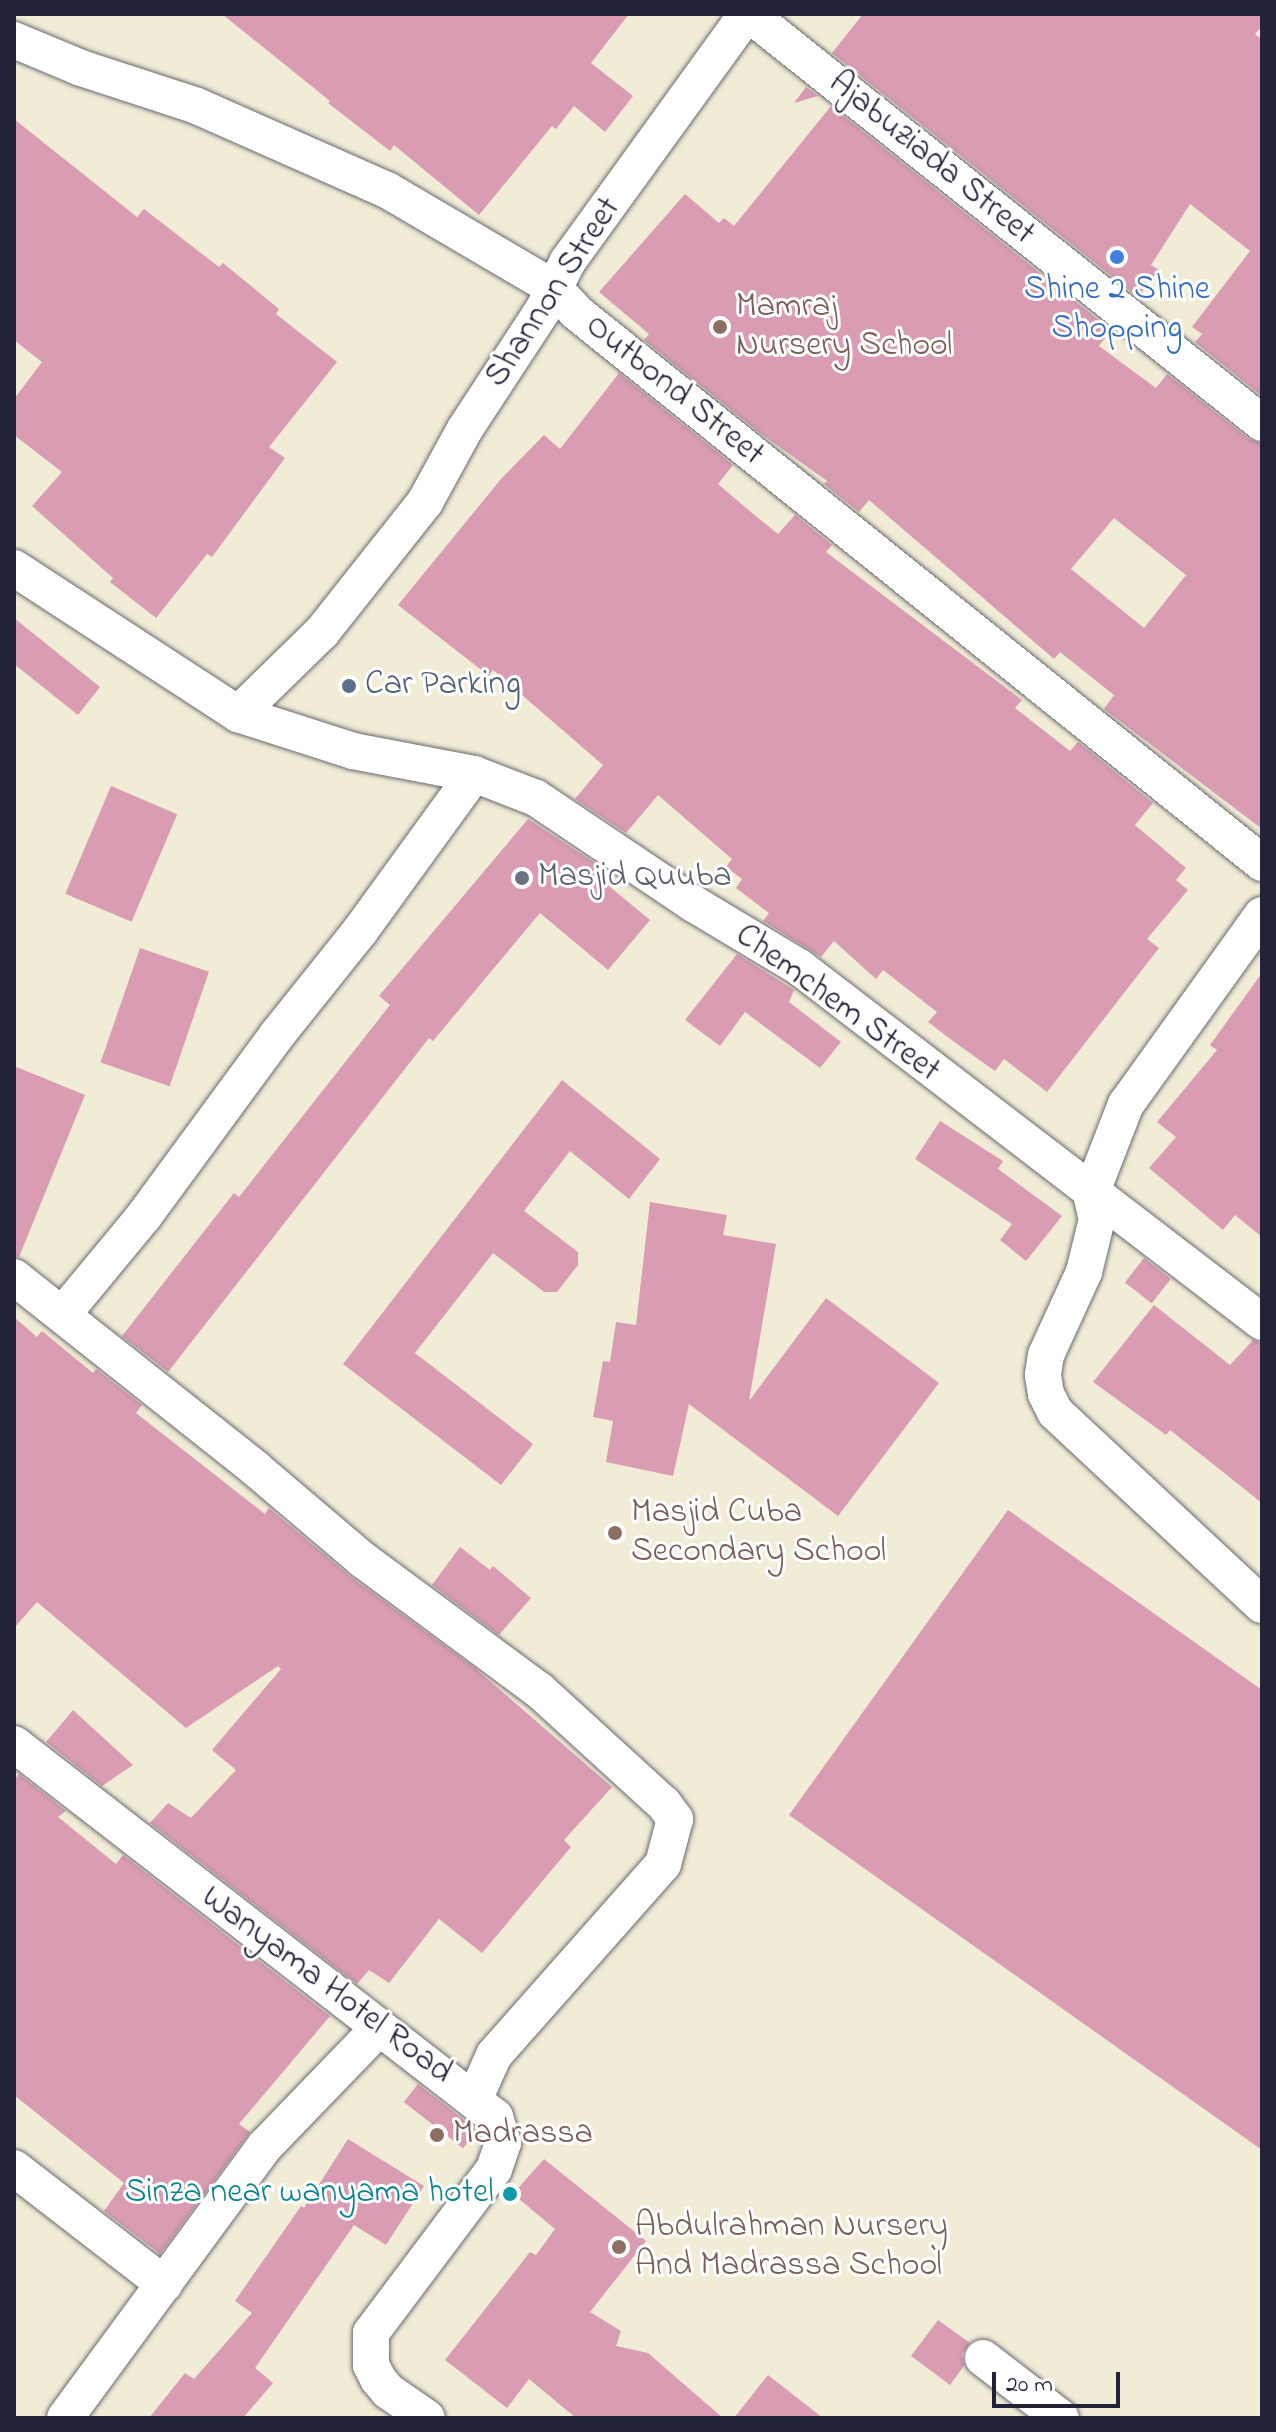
<!DOCTYPE html>
<html>
<head>
<meta charset="utf-8">
<style>
	body { margin:0 }
	#map { position:relative; width:1276px; height:2432px; overflow:hidden; background:#f1ecd5; font-family:"Indie Flower",sans-serif }
	div>[style] { position:absolute }
	.building>* { inset:0; background:#d99cb2; transform-origin:0 0 }
	.roads { filter:drop-shadow(0 0 2px #6a6971) drop-shadow(0 0 2px #6a6971) }
	.minor>* { height:36px; margin:-18px; padding:0 18px; transform-origin:18px; border-radius:18px; background:#fff }
	.dots>* { width:22px; height:22px; translate:-50% -50%; box-sizing:border-box; border:4px solid #fff; border-radius:50% }
	span { translate:-50% -50%; white-space:nowrap; text-align:center; line-height:1.15; -webkit-text-stroke:6px #fff; paint-order:stroke }
	.street-label { font-size:34px; color:#22223b }
	.shop-label { font-size:34px; color:#366cbe }
	.education-label { font-size:34px; color:#785e54 }
	.left { translate:0 -50%; text-align:left }
	.service-label { font-size:34px; color:#4e5e75 }
	.worship-label { font-size:34px; color:#5b616d }
	.culture-label { font-size:34px; color:#0d838f }
	.right { translate:-100% -50%; text-align:right }
	.frame { position:absolute; inset:0; border:16px solid #22223b; pointer-events:none }
	.scale { position:absolute; left:992px; top:2372px; width:128px; height:36px; box-sizing:border-box; border:4px solid #22223b; border-top:0; padding-left:10px; font-size:24px; line-height:28px; white-space:nowrap; color:#22223b; -webkit-text-stroke:6px #fff; paint-order:stroke }
</style>
</head>
<body>
<div id="map">
	<div class="building">
		<div style="clip-path:polygon(222px 14px,629px 14px,591px 63px,633px 96px,605px 132px,574px 106px,556px 129px,552px 126px,479px 215px,394px 145px,390px 151px,328px 103px,330px 101px)"></div>
		<div style="clip-path:polygon(863px 14px,1262px 14px,1262px 26px,1255px 34px,1262px 40px,1262px 396px,1195px 342px,1202px 334px,1192px 327px,1250px 251px,1190px 204px,1151px 265px,1159px 270px,1138px 297px,832px 53px)"></div>
		<div style="clip-path:polygon(806px 87px,818px 96px,794px 103px)"></div>
		<div style="clip-path:polygon(evenodd,831px 106px,1111px 330px,1099px 346px,1156px 388px,1167px 374px,1249px 439px,1262px 444px,1262px 829px,1104px 709px,1114px 695px,1060px 652px,1054px 659px,869px 500px,859px 512px,824px 484px,827px 481px,760px 433px,644px 340px,649px 334px,599px 292px,685px 194px,719px 223px,724px 218px,734px 226px,831px 106px,1114px 518px,1186px 575px,1144px 628px,1071px 569px,1114px 518px)"></div>
		<div style="clip-path:polygon(14px 119px,137px 217px,144px 209px,219px 267px,223px 263px,279px 309px,276px 314px,337px 362px,269px 447px,285px 458px,212px 557px,207px 554px,156px 618px,110px 582px,113px 578px,32px 506px,62px 472px,14px 435px,14px 399px,42px 362px,14px 340px)"></div>
		<div style="clip-path:polygon(619px 373px,733px 465px,718px 484px,752px 513px,778px 534px,795px 515px,832px 545px,826px 552px,1022px 700px,1015px 708px,1070px 751px,1078px 742px,1153px 803px,1135px 825px,1186px 868px,1176px 880px,1188px 890px,1147px 939px,1159px 948px,1047px 1092px,1004px 1059px,995px 1071px,957px 1044px,928px 1022px,937px 1012px,883px 970px,876px 979px,834px 941px,821px 957px,763px 921px,769px 913px,736px 888px,742px 879px,726px 867px,732px 859px,658px 795px,626px 833px,575px 799px,603px 765px,493px 670px,489px 676px,398px 605px,501px 479px,544px 435px,560px 449px)"></div>
		<div style="clip-path:polygon(14px 618px,100px 687px,78px 715px,14px 664px)"></div>
		<div style="left:111px;top:786px;width:72px;height:117px;rotate:23deg"></div>
		<div style="clip-path:polygon(528px 819px,598px 865px,592px 872px,650px 920px,608px 970px,540px 913px,433px 1041px,429px 1038px,168px 1372px,122px 1336px,234px 1193px,239px 1197px,390px 1005px,379px 996px)"></div>
		<div style="left:140px;top:948px;width:73px;height:121px;rotate:19deg"></div>
		<div style="clip-path:polygon(737px 954px,794px 990px,789px 1002px,841px 1042px,820px 1068px,745px 1012px,720px 1046px,685px 1020px)"></div>
		<div style="clip-path:polygon(1262px 973px,1262px 1237px,1235px 1215px,1223px 1230px,1149px 1168px,1176px 1137px,1157px 1122px,1217px 1050px,1210px 1045px)"></div>
		<div style="clip-path:polygon(14px 1066px,85px 1095px,19px 1257px,14px 1256px)"></div>
		<div style="clip-path:polygon(562px 1080px,660px 1159px,629px 1199px,570px 1151px,524px 1211px,578px 1252px,578px 1265px,557px 1292px,544px 1292px,493px 1253px,415px 1353px,533px 1444px,501px 1485px,343px 1364px)"></div>
		<div style="clip-path:polygon(940px 1121px,1003px 1161px,998px 1169px,1062px 1216px,1026px 1261px,1000px 1240px,1012px 1224px,915px 1159px)"></div>
		<div style="clip-path:polygon(650px 1202px,727px 1215px,723px 1235px,776px 1244px,749px 1401px,826px 1298px,939px 1383px,838px 1516px,689px 1404px,673px 1476px,606px 1462px,613px 1421px,593px 1417px,603px 1361px,610px 1362px,616px 1322px,636px 1325px)"></div>
		<div style="left:1144px;top:1258px;width:34px;height:31px;rotate:38deg"></div>
		<div style="clip-path:polygon(1154px 1305px,1230px 1365px,1253px 1340px,1262px 1343px,1262px 1503px,1170px 1430px,1166px 1435px,1093px 1382px)"></div>
		<div style="clip-path:polygon(14px 1317px,37px 1337px,42px 1331px,93px 1373px,96px 1369px,142px 1405px,136px 1413px,265px 1514px,269px 1508px,351px 1577px,476px 1669px,612px 1787px,564px 1840px,571px 1847px,482px 1953px,439px 1919px,389px 1983px,369px 1970px,357px 1984px,150px 1823px,168px 1803px,191px 1818px,236px 1770px,212px 1750px,281px 1669px,278px 1666px,186px 1728px,37px 1602px,14px 1628px)"></div>
		<div style="clip-path:polygon(1008px 1510px,1262px 1690px,1262px 2150px,789px 1815px)"></div>
		<div style="clip-path:polygon(460px 1547px,490px 1570px,493px 1566px,531px 1598px,499px 1635px,432px 1585px)"></div>
		<div style="clip-path:polygon(73px 1710px,133px 1765px,102px 1786px,46px 1742px)"></div>
		<div style="clip-path:polygon(19px 1774px,66px 1811px,58px 1817px,116px 1864px,123px 1855px,330px 2016px,239px 2124px,250px 2132px,160px 2254px,104px 2211px,124px 2183px,14px 2095px,14px 1780px)"></div>
		<div style="left:418px;top:2084px;width:75px;height:23px;rotate:38deg"></div>
		<div style="clip-path:polygon(348px 2139px,424px 2186px,386px 2245px,354px 2225px,255px 2368px,273px 2383px,243px 2418px,149px 2418px,185px 2373px,194px 2379px,252px 2313px,235px 2301px,301px 2206px,304px 2208px)"></div>
		<div style="clip-path:polygon(544px 2159px,646px 2241px,590px 2312px,621px 2331px,616px 2346px,648px 2353px,723px 2418px,576px 2418px,529px 2379px,507px 2408px,445px 2360px,530px 2252px,536px 2255px,555px 2229px,513px 2194px)"></div>
		<div style="clip-path:polygon(938px 2320px,970px 2343px,962px 2354px,964px 2366px,950px 2385px,911px 2356px)"></div>
		<div style="clip-path:polygon(768px 2375px,823px 2418px,734px 2418px)"></div>
	</div>
	<div class="roads">
		<div class="minor">
			<div style="left:749px;top:14px;width:656px;rotate:38.56deg"></div>
			<div style="left:14px;top:40px;width:73px;rotate:22.7deg"></div>
			<div style="left:81px;top:68px;width:122px;rotate:18.1deg"></div>
			<div style="left:197px;top:106px;width:208px;rotate:23.9deg"></div>
			<div style="left:387px;top:190px;width:194px;rotate:30.4deg"></div>
			<div style="left:554px;top:288px;width:33px;rotate:47deg"></div>
			<div style="left:576px;top:312px;width:880px;rotate:38.77deg"></div>
			<div style="left:14px;top:568px;width:267px;rotate:33.1deg"></div>
			<div style="left:238px;top:714px;width:121px;rotate:17.8deg"></div>
			<div style="left:353px;top:751px;width:123px;rotate:10.8deg"></div>
			<div style="left:474px;top:774px;width:66px;rotate:21.2deg"></div>
			<div style="left:536px;top:798px;width:190px;rotate:33.9deg"></div>
			<div style="left:694px;top:904px;width:122px;rotate:31deg"></div>
			<div style="left:799px;top:967px;width:583px;rotate:37.48deg"></div>
			<div style="left:238px;top:714px;width:117px;rotate:-44.3deg"></div>
			<div style="left:322px;top:632px;width:166px;rotate:-51.6deg"></div>
			<div style="left:425px;top:502px;width:83px;rotate:-61.3deg"></div>
			<div style="left:465px;top:429px;width:142px;rotate:-56.8deg"></div>
			<div style="left:543px;top:310px;width:55px;rotate:-63deg"></div>
			<div style="left:568px;top:261px;width:305px;rotate:-54.1deg"></div>
			<div style="left:1262px;top:915px;width:233px;rotate:125.7deg"></div>
			<div style="left:1126px;top:1104px;width:97px;rotate:111.3deg"></div>
			<div style="left:1091px;top:1194px;width:26px;rotate:77deg"></div>
			<div style="left:1097px;top:1219px;width:55px;rotate:103.8deg"></div>
			<div style="left:1084px;top:1272px;width:91px;rotate:114.6deg"></div>
			<div style="left:1046px;top:1355px;width:20px;rotate:99deg"></div>
			<div style="left:1043px;top:1375px;width:19px;rotate:81deg"></div>
			<div style="left:1046px;top:1394px;width:20px;rotate:63deg"></div>
			<div style="left:1055px;top:1412px;width:283px;rotate:43deg"></div>
			<div style="left:14px;top:1277px;width:309px;rotate:38.4deg"></div>
			<div style="left:256px;top:1469px;width:140px;rotate:40.4deg"></div>
			<div style="left:363px;top:1560px;width:219px;rotate:36.5deg"></div>
			<div style="left:539px;top:1690px;width:169px;rotate:42.4deg"></div>
			<div style="left:664px;top:1804px;width:19px;rotate:54deg"></div>
			<div style="left:675px;top:1819px;width:47px;rotate:104.9deg"></div>
			<div style="left:663px;top:1864px;width:255px;rotate:131.5deg"></div>
			<div style="left:494px;top:2055px;width:49px;rotate:114deg"></div>
			<div style="left:63px;top:1314px;width:127px;rotate:-50.4deg"></div>
			<div style="left:144px;top:1216px;width:225px;rotate:-53.7deg"></div>
			<div style="left:277px;top:1035px;width:133px;rotate:-51.4deg"></div>
			<div style="left:360px;top:931px;width:194px;rotate:-54deg"></div>
			<div style="left:14px;top:1744px;width:609px;rotate:37.79deg"></div>
			<div style="left:495px;top:2117px;width:27px;rotate:73deg"></div>
			<div style="left:503px;top:2143px;width:28px;rotate:109deg"></div>
			<div style="left:494px;top:2169px;width:205px;rotate:126.9deg"></div>
			<div style="left:371px;top:2333px;width:32px;rotate:90deg"></div>
			<div style="left:371px;top:2365px;width:16px;rotate:63deg"></div>
			<div style="left:378px;top:2379px;width:16px;rotate:50deg"></div>
			<div style="left:388px;top:2391px;width:47px;rotate:34.7deg"></div>
			<div style="left:14px;top:2168px;width:190px;rotate:37.7deg"></div>
			<div style="left:983px;top:2358px;width:98px;rotate:37.6deg"></div>
			<div style="left:65px;top:2418px;width:338px;rotate:-53.7deg"></div>
			<div style="left:265px;top:2146px;width:163px;rotate:-46deg"></div>
		</div>
	</div>
	<div class="dots">
		<div style="left:1117px;top:257px;background:#3f7fe0"></div>
		<div style="left:720px;top:327px;background:#8d6e63"></div>
		<div style="left:349px;top:686px;background:#5c6f8a"></div>
		<div style="left:522px;top:878px;background:#6b7280"></div>
		<div style="left:615px;top:1533px;background:#8d6e63"></div>
		<div style="left:437px;top:2135px;background:#8d6e63"></div>
		<div style="left:510px;top:2194px;background:#0f9aa8"></div>
		<div style="left:619px;top:2247px;background:#8d6e63"></div>
	</div>
	<div class="street-label">
		<span style="left:931px;top:159px;rotate:39deg">Ajabuziada Street</span>
		<span style="left:554px;top:293px;rotate:-57deg">Shannon Street</span>
		<span style="left:674px;top:391px;rotate:39deg">Outbond Street</span>
		<span style="left:837px;top:1004px;rotate:36deg">Chemchem Street</span>
		<span style="left:326px;top:1986px;rotate:37deg">Wanyama Hotel Road</span>
	</div>
	<div class="shop-label">
		<span style="left:1117px;top:310px">Shine 2 Shine<br>Shopping</span>
	</div>
	<div class="education-label">
		<span class="left" style="left:736px;top:327px">Mamraj<br>Nursery School</span>
		<span class="left" style="left:631px;top:1533px">Masjid Cuba<br>Secondary School</span>
		<span class="left" style="left:453px;top:2135px">Madrassa</span>
		<span class="left" style="left:635px;top:2247px">Abdulrahman Nursery<br>And Madrassa School</span>
	</div>
	<div class="service-label">
		<span class="left" style="left:365px;top:686px">Car Parking</span>
	</div>
	<div class="worship-label">
		<span class="left" style="left:538px;top:878px">Masjid Quuba</span>
	</div>
	<div class="culture-label">
		<span class="right" style="left:494px;top:2194px">Sinza near wanyama hotel</span>
	</div>
	<div class="frame"></div>
	<div class="scale">20 m</div>
</div>
</body>
</html>
